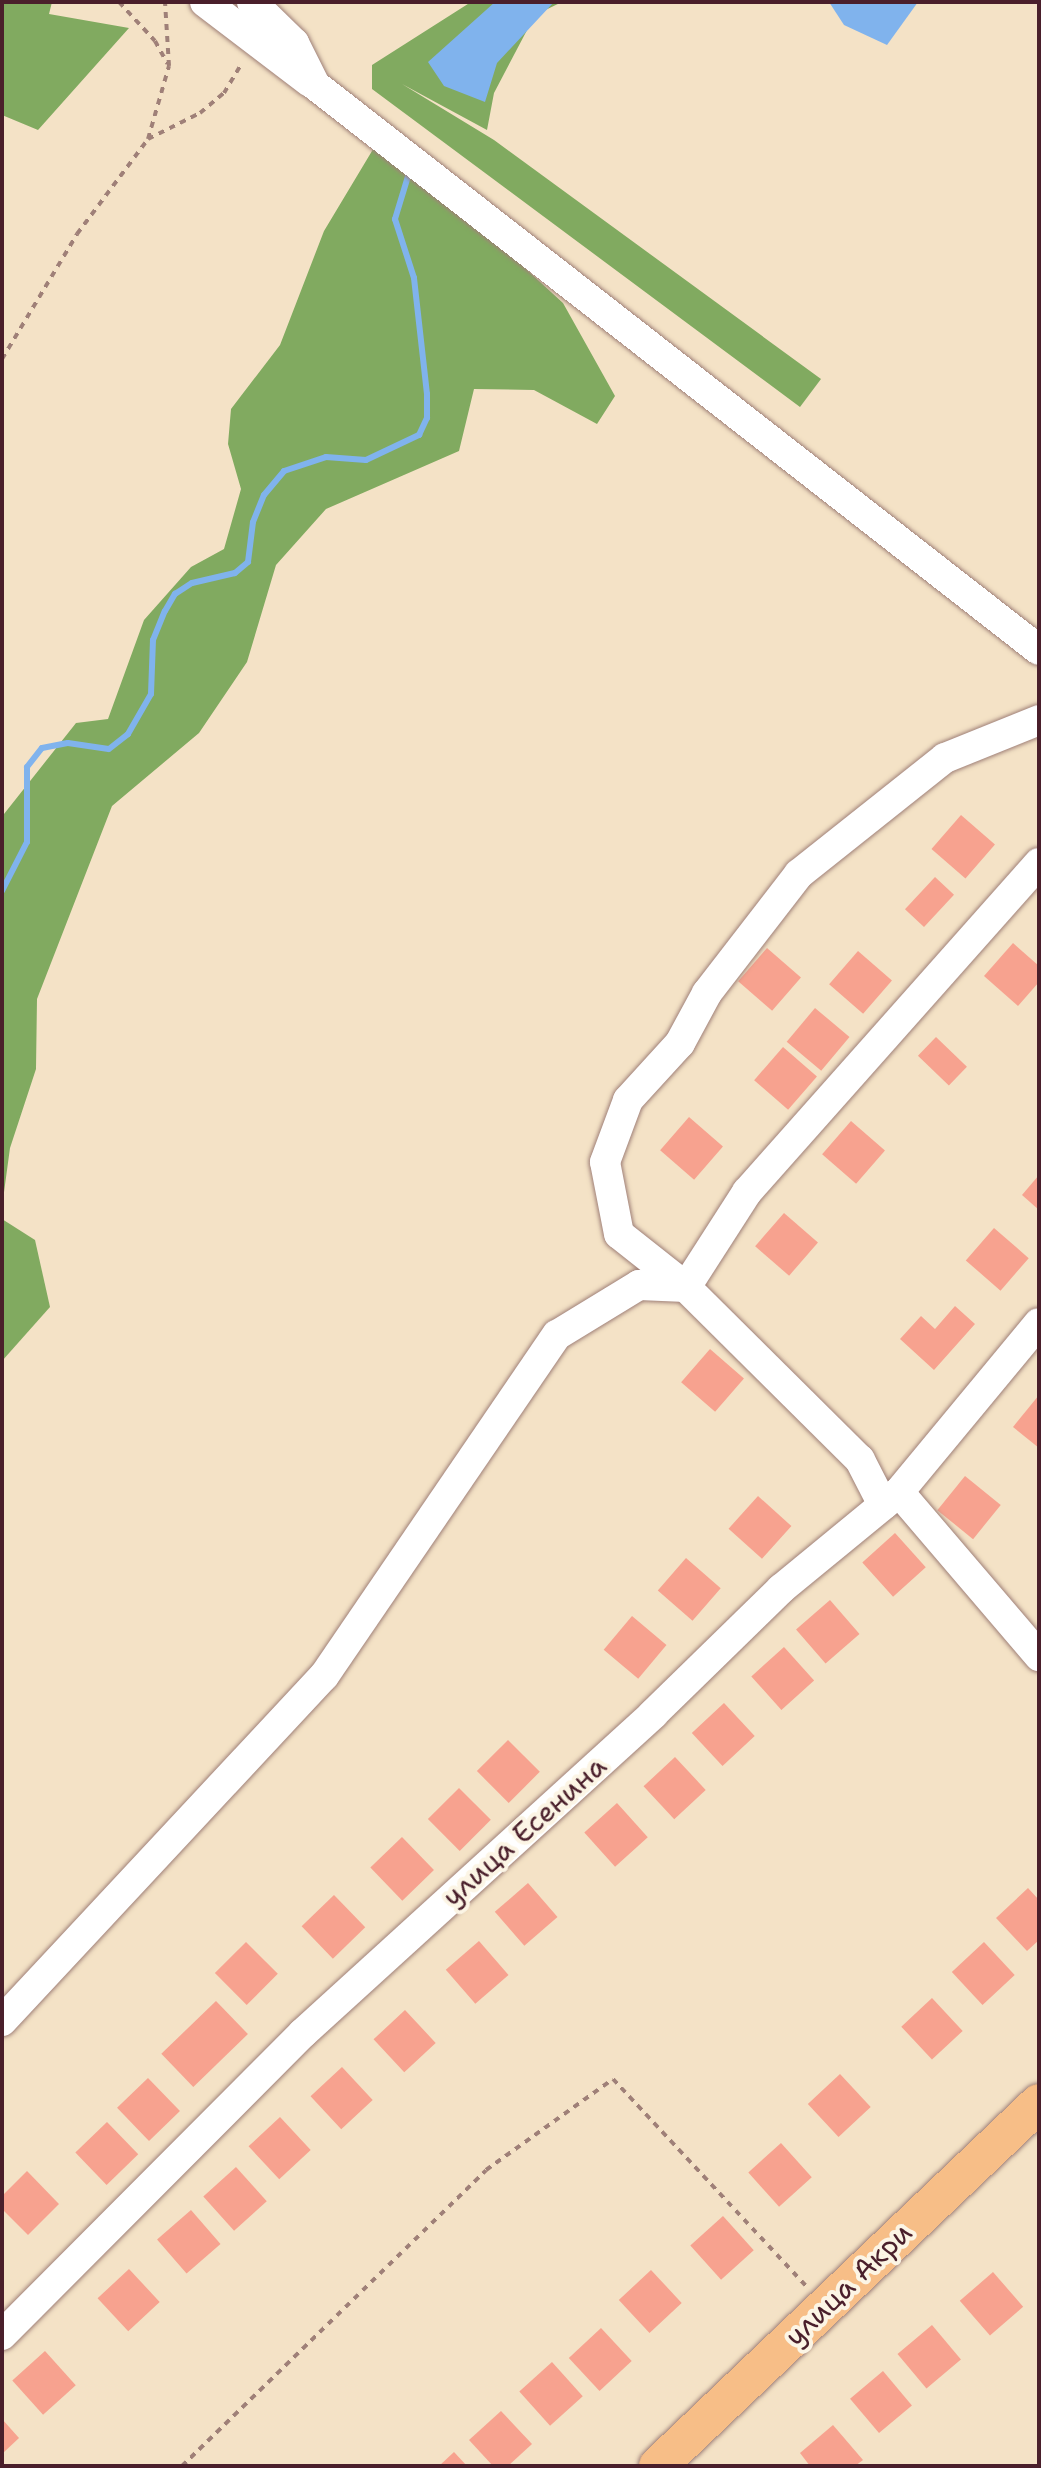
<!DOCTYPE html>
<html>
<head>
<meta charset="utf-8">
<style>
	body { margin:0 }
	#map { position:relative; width:1041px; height:2468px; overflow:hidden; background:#f4e2c6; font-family:"Shantell Sans",sans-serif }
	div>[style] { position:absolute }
	.forest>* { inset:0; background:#81aa60 }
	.water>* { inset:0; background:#80b3ed }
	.stream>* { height:6px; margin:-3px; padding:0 3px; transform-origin:3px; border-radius:3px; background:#80b3ed }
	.building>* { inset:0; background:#f7a28f; transform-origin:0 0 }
	.path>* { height:4px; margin-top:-2px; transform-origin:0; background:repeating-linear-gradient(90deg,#9f8078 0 6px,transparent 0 12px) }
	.roads { filter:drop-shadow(0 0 2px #9f8078) drop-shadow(0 0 2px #9f8078) }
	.minor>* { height:30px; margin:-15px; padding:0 15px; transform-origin:15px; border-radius:15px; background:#fff }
	.major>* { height:38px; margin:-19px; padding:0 19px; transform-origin:19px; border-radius:19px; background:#f7be87 }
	span { translate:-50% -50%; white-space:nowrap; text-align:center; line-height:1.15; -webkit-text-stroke:8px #fcf5e5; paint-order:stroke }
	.street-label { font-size:28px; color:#4a1f2b }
	.frame { position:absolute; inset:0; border:4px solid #4a1f2b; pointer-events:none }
</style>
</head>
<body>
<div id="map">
	<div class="forest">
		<div style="clip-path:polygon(2px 2px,52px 2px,49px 14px,129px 28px,38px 130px,2px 115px)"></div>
		<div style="clip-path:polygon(471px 2px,562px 2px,535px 15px,494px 93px,487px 130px,402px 84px,494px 140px,821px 379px,800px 407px,372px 89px,372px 65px)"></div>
		<div style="clip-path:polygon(381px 136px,563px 303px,615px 396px,597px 424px,534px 390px,474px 389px,459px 451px,326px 509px,276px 565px,247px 662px,199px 733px,112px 806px,37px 999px,36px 1069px,10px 1148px,2px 1207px,4px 814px,76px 723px,108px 719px,144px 620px,191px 567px,224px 549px,241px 489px,228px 444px,231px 409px,280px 345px,324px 231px)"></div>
		<div style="clip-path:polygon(2px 1219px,35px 1240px,50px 1307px,2px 1361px)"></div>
	</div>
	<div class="water">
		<div style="clip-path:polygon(495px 2px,554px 2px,497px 63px,485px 102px,444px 86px,428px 62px)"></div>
		<div style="clip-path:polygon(829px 2px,918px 2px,887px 45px,844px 25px)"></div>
	</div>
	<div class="stream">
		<div style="left:2px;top:891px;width:55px;rotate:-63deg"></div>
		<div style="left:27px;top:842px;width:75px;rotate:-90deg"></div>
		<div style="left:27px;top:767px;width:24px;rotate:-52deg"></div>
		<div style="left:42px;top:748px;width:26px;rotate:-11deg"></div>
		<div style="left:68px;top:743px;width:41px;rotate:8.3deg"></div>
		<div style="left:109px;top:749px;width:24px;rotate:-38deg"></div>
		<div style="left:128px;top:734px;width:46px;rotate:-60.1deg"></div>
		<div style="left:151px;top:694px;width:54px;rotate:-87.9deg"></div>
		<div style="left:153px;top:640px;width:31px;rotate:-68deg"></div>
		<div style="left:165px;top:611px;width:20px;rotate:-60deg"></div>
		<div style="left:175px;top:594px;width:20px;rotate:-33deg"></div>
		<div style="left:192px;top:583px;width:44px;rotate:-13.1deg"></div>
		<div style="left:235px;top:573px;width:17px;rotate:-40deg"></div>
		<div style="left:248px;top:562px;width:40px;rotate:-82.9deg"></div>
		<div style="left:253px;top:522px;width:29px;rotate:-68deg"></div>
		<div style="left:264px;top:495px;width:31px;rotate:-50deg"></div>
		<div style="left:284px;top:471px;width:44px;rotate:-18.4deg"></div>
		<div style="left:326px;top:457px;width:40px;rotate:4.3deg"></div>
		<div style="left:366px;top:460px;width:59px;rotate:-25.3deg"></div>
		<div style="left:419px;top:435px;width:19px;rotate:-65deg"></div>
		<div style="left:427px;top:418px;width:24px;rotate:-90deg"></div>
		<div style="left:427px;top:394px;width:117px;rotate:-96.4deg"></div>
		<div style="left:414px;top:278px;width:62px;rotate:-107.9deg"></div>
		<div style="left:395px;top:219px;width:48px;rotate:-73.1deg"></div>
	</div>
	<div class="building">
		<div style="left:961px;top:815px;width:45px;height:45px;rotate:41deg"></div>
		<div style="left:935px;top:877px;width:26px;height:44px;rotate:43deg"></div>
		<div style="clip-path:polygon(1013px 943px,1039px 966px,1039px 982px,1018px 1006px,984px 976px)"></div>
		<div style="left:767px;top:948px;width:45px;height:44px;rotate:41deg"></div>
		<div style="left:858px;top:951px;width:45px;height:44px;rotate:41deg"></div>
		<div style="left:815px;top:1008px;width:45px;height:44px;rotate:40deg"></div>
		<div style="left:936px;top:1037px;width:43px;height:26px;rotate:44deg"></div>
		<div style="left:783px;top:1047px;width:45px;height:44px;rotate:41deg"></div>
		<div style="left:689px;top:1117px;width:45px;height:44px;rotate:41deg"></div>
		<div style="left:851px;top:1121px;width:45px;height:44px;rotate:41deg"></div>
		<div style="clip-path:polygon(1039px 1175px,1039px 1210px,1022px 1195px)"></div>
		<div style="left:784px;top:1213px;width:45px;height:44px;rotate:41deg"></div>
		<div style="left:994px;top:1228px;width:46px;height:43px;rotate:41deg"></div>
		<div style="clip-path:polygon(955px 1306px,975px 1324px,934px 1370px,900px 1339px,921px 1316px,935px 1329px)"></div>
		<div style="left:710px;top:1349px;width:45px;height:44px;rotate:41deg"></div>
		<div style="clip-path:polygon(1039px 1395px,1039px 1448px,1013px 1427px)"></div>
		<div style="left:965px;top:1476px;width:46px;height:44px;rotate:39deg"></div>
		<div style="left:758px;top:1496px;width:45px;height:44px;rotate:42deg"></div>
		<div style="left:895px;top:1533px;width:46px;height:44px;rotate:48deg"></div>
		<div style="left:686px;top:1558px;width:46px;height:43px;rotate:41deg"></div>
		<div style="left:830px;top:1600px;width:45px;height:45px;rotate:49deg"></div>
		<div style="left:632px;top:1616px;width:45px;height:44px;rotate:40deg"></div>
		<div style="left:784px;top:1647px;width:45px;height:44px;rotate:48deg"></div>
		<div style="left:724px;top:1703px;width:45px;height:44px;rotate:47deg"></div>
		<div style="left:508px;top:1740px;width:45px;height:44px;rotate:45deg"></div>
		<div style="left:675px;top:1757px;width:45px;height:43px;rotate:47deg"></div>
		<div style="left:459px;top:1788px;width:45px;height:44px;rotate:45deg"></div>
		<div style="left:617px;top:1803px;width:46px;height:44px;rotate:48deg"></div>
		<div style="left:402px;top:1837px;width:46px;height:44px;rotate:46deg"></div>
		<div style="left:528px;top:1883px;width:45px;height:44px;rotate:49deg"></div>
		<div style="clip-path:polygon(1028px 1888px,1039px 1900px,1039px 1940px,1027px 1951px,996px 1918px)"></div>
		<div style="left:334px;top:1895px;width:45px;height:45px;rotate:46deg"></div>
		<div style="left:479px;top:1941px;width:45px;height:44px;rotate:49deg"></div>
		<div style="left:246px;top:1942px;width:45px;height:44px;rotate:45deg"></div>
		<div style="left:984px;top:1942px;width:45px;height:44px;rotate:47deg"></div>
		<div style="left:932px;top:1998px;width:45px;height:42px;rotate:47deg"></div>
		<div style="left:216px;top:2001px;width:46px;height:76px;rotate:46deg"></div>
		<div style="left:405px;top:2010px;width:45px;height:43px;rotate:47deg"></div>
		<div style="left:342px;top:2067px;width:45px;height:43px;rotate:47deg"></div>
		<div style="left:840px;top:2074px;width:45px;height:44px;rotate:47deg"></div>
		<div style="left:148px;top:2078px;width:46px;height:43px;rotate:46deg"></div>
		<div style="left:280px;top:2117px;width:45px;height:43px;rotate:47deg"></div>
		<div style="left:107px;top:2122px;width:45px;height:44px;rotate:46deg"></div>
		<div style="left:781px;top:2143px;width:46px;height:44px;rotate:48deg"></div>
		<div style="left:236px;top:2167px;width:46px;height:44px;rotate:48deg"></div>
		<div style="clip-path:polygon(27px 2171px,59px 2204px,28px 2235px,2px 2209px,2px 2196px)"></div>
		<div style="left:191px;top:2210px;width:45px;height:45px;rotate:49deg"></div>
		<div style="left:723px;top:2216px;width:46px;height:44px;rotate:48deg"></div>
		<div style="left:129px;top:2269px;width:45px;height:43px;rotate:47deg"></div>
		<div style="left:651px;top:2270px;width:45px;height:44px;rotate:47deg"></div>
		<div style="left:993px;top:2272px;width:46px;height:44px;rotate:49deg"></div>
		<div style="left:932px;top:2325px;width:45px;height:45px;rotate:50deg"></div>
		<div style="left:601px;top:2328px;width:45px;height:44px;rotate:47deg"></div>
		<div style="left:45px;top:2351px;width:46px;height:44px;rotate:48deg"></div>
		<div style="left:552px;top:2362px;width:46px;height:44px;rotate:48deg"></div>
		<div style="left:883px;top:2371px;width:45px;height:43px;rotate:50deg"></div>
		<div style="clip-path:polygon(501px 2411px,532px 2444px,508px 2466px,493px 2466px,469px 2440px)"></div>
		<div style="clip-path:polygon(2px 2419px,19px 2438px,2px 2454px)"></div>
		<div style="clip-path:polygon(833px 2425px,863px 2460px,855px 2466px,810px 2466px,800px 2453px)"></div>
		<div style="clip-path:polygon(454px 2452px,467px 2466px,439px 2466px)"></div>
	</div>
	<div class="path">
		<div style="left:119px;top:2px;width:53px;rotate:47.3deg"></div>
		<div style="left:155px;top:41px;width:26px;rotate:61deg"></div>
		<div style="left:148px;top:139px;width:58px;rotate:-26.6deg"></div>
		<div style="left:200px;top:113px;width:31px;rotate:-40deg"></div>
		<div style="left:224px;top:93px;width:35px;rotate:-59deg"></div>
		<div style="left:2px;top:359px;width:146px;rotate:-59deg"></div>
		<div style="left:77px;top:234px;width:119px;rotate:-53.2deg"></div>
		<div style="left:148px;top:139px;width:76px;rotate:-74deg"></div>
		<div style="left:169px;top:66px;width:64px;rotate:-93.6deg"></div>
		<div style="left:182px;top:2466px;width:424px;rotate:-44.2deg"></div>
		<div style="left:486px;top:2170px;width:156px;rotate:-35.6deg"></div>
		<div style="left:613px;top:2079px;width:284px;rotate:47deg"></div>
	</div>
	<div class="roads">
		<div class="minor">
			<div style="left:205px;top:2px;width:132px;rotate:37.3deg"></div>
			<div style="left:252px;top:2px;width:59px;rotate:44.3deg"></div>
			<div style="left:294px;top:43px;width:47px;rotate:63.4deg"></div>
			<div style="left:315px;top:85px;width:918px;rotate:37.97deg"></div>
			<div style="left:899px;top:1492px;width:216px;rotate:49.5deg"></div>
			<div style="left:883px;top:1505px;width:51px;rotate:-117.1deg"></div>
			<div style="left:860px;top:1460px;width:245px;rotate:-135.2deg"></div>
			<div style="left:686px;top:1287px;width:85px;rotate:-141.7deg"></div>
			<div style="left:619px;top:1234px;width:73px;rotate:-101deg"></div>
			<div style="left:605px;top:1162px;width:66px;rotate:-69.6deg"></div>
			<div style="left:628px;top:1100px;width:77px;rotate:-47.6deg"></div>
			<div style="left:680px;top:1043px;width:57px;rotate:-61.6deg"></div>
			<div style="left:707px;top:993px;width:150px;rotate:-52.3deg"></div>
			<div style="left:799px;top:874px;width:186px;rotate:-38.5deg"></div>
			<div style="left:945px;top:758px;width:101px;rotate:-22deg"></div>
			<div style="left:2px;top:2021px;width:472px;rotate:-47deg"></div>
			<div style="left:324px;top:1676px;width:413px;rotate:-55.7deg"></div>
			<div style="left:557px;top:1335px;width:96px;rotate:-31.4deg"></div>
			<div style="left:639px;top:1285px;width:47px;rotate:2.4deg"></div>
			<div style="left:686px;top:1287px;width:113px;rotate:-57.3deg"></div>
			<div style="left:747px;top:1192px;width:440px;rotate:-48.4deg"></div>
			<div style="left:2px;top:2335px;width:426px;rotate:-45.1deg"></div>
			<div style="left:303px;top:2033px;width:474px;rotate:-42.3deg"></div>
			<div style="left:653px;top:1714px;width:179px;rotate:-44.3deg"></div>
			<div style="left:781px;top:1589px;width:153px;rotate:-39.4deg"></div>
			<div style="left:899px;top:1492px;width:219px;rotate:-50.4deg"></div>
		</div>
		<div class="major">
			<div style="left:658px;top:2466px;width:526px;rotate:-43.61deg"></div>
		</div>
	</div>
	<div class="street-label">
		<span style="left:524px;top:1831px;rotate:-42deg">улица Есенина</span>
		<span style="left:848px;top:2284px;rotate:-44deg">улица Акри</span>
	</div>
	<div class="frame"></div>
</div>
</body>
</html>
